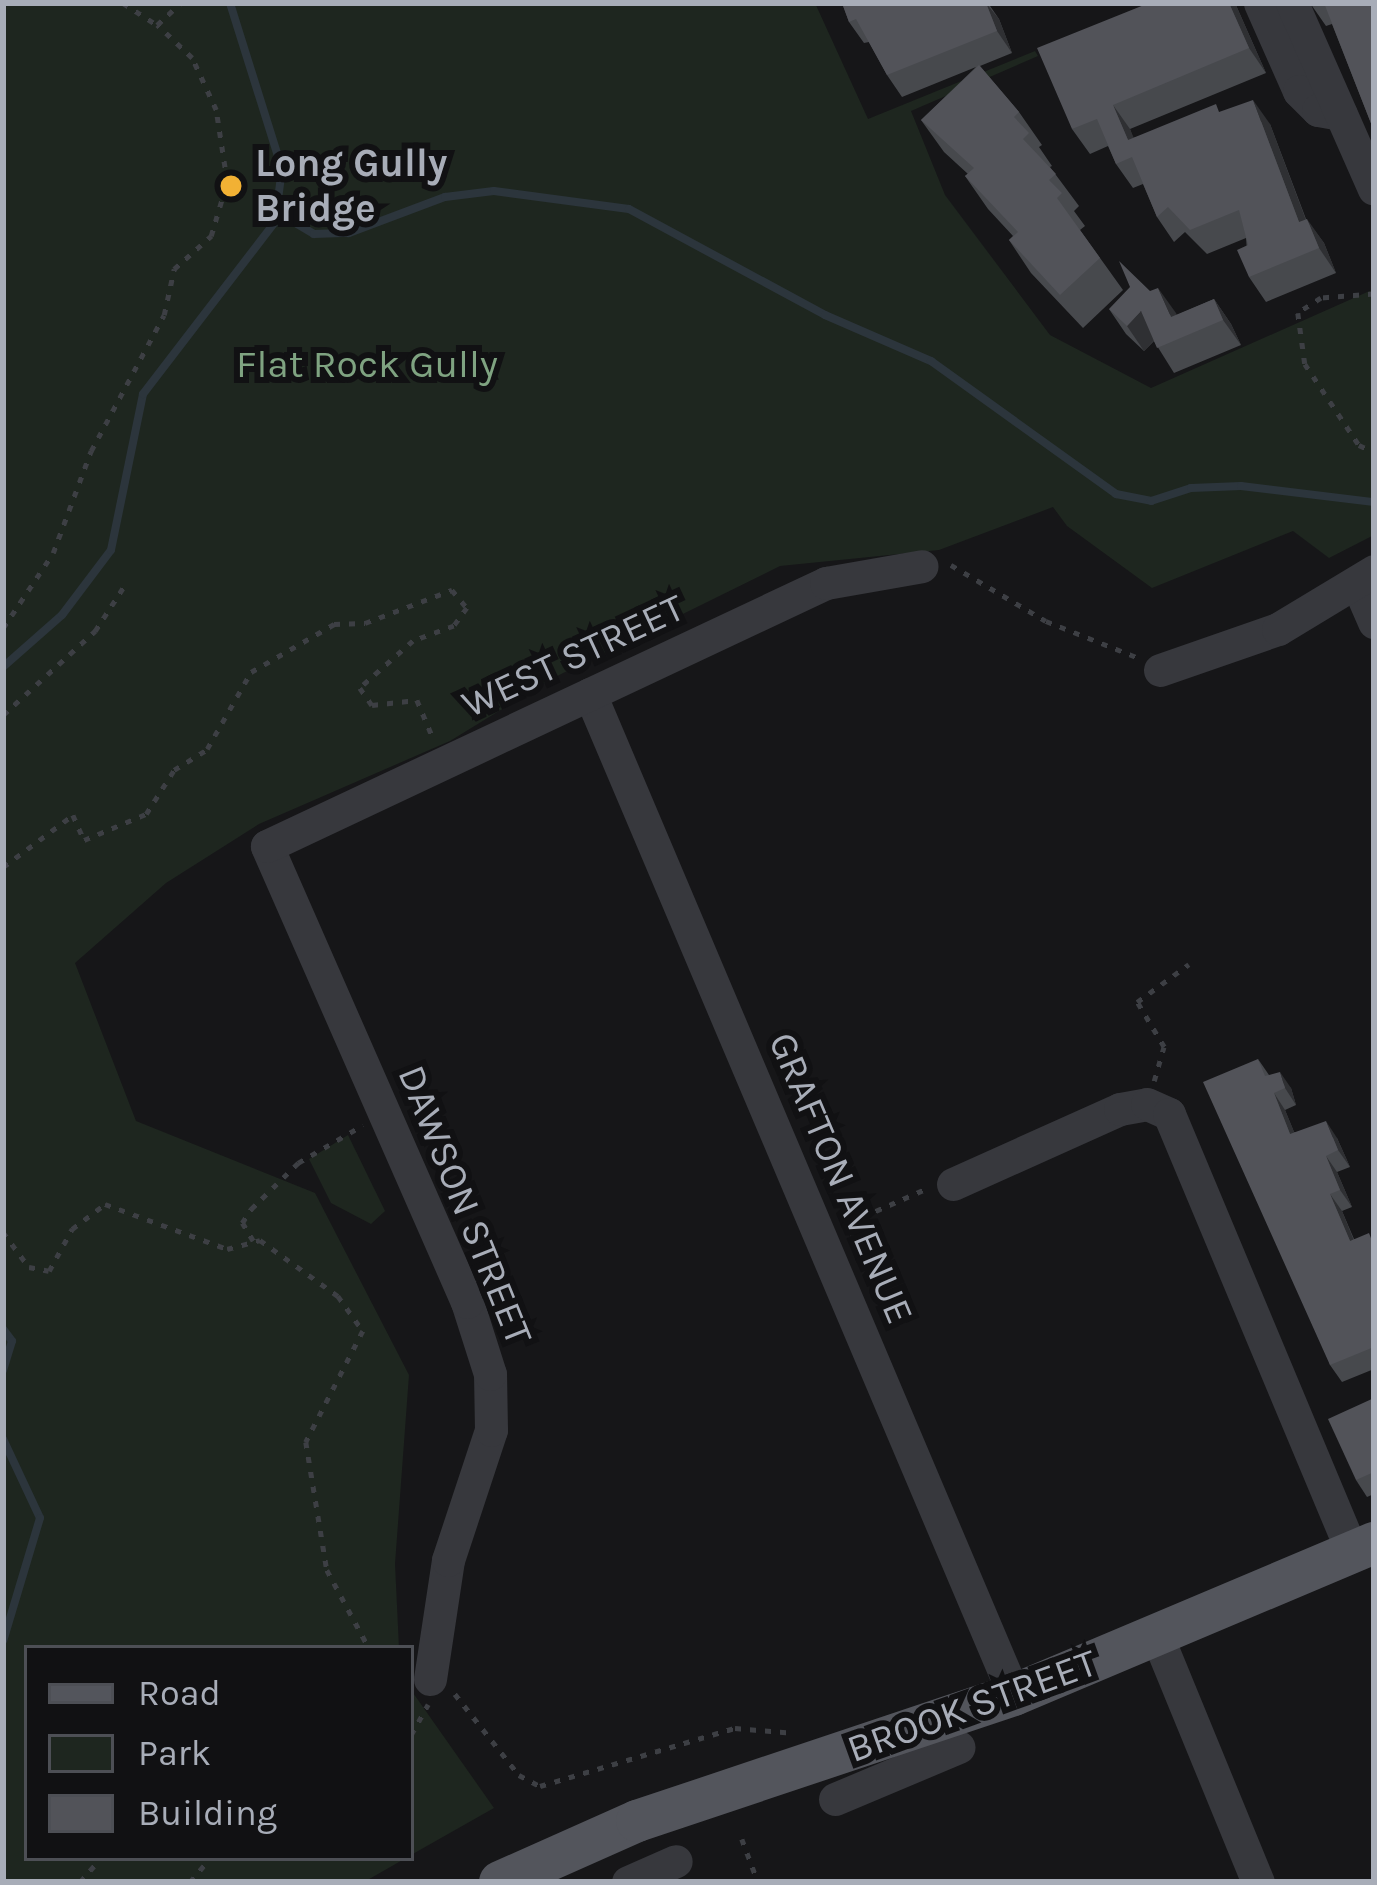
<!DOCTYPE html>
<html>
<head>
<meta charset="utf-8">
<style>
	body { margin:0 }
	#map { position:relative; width:1377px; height:1885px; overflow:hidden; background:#161618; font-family:Karla,sans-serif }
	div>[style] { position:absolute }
	.green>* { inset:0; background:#1e261f }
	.stream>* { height:8px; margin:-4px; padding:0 4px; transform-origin:4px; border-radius:4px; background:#2c353c }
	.path>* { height:4.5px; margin-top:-2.25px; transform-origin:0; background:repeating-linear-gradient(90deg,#3d3f44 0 6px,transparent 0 15px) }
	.minor>* { height:33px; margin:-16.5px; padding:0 16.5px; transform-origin:16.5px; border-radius:16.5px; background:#37383d }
	.major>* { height:42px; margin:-21px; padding:0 21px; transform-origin:21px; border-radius:21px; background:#53555c }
	.wall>* { inset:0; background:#47494d }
	.shaded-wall>* { inset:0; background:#2f3033 }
	.building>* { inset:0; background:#525359 }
	.dots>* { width:33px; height:33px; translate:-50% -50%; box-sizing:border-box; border:6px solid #111113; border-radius:50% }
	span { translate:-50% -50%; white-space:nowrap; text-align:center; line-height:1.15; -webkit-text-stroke:12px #111113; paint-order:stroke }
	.poi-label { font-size:39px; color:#a8adb8; font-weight:700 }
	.left { translate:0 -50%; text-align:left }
	.park-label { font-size:39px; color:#7fa381 }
	.street-label { font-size:39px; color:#a8adb8 }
	.frame { position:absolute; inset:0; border:6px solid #a8adb8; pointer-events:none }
	.legend { position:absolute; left:24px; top:1645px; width:390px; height:216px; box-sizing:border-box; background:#111113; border:3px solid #4d4f55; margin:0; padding:15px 21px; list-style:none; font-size:36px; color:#a8adb8 }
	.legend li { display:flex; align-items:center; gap:24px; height:60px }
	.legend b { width:60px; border:3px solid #4d4f55 }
</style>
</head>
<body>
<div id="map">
	<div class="green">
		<div style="clip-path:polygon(3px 3px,815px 3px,868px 119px,1035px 51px,1038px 56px,911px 111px,945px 195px,1050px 335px,1151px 388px,1374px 289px,1374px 535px,1329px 558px,1293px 531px,1152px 588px,1067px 526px,1053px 507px,939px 550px,780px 566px,551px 679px,450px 741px,259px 824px,166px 883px,75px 963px,136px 1121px,315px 1193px,409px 1375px,395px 1564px,399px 1648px,27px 1648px,27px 1858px,406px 1858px,364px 1882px,3px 1882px)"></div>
		<div style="clip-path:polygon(348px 1135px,385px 1211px,371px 1224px,331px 1203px,309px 1159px)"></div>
		<div style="clip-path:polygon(411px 1690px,494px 1808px,411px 1855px)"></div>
	</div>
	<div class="stream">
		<div style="left:277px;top:212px;width:43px;rotate:30.7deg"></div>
		<div style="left:314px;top:234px;width:35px;rotate:-2deg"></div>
		<div style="left:349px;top:233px;width:103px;rotate:-20.6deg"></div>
		<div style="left:445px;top:197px;width:49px;rotate:-7deg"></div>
		<div style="left:494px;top:191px;width:136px;rotate:7.6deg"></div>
		<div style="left:629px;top:209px;width:223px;rotate:28.4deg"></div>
		<div style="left:825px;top:315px;width:116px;rotate:23.5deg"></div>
		<div style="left:931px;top:361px;width:228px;rotate:35.7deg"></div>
		<div style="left:1116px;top:494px;width:36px;rotate:11deg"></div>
		<div style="left:1151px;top:501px;width:42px;rotate:-18deg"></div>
		<div style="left:1191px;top:488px;width:50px;rotate:-2.3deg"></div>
		<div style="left:1241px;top:486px;width:134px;rotate:6.9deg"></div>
		<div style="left:3px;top:667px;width:79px;rotate:-41.4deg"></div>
		<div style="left:62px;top:615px;width:81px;rotate:-53deg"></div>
		<div style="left:111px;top:550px;width:159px;rotate:-78.4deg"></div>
		<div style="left:143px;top:394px;width:217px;rotate:-52.5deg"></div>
		<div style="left:275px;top:222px;width:53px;rotate:-82.5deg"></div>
		<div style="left:282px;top:169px;width:174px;rotate:-107.4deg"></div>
		<div style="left:3px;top:1329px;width:15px;rotate:53deg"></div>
		<div style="left:12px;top:1341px;width:31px;rotate:107deg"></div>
		<div style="left:3px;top:1439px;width:87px;rotate:64.9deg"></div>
		<div style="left:40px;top:1518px;width:128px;rotate:106.7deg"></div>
	</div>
	<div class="path">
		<div style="left:123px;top:3px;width:40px;rotate:32.9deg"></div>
		<div style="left:157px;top:25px;width:33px;rotate:-43deg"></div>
		<div style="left:1374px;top:294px;width:53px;rotate:175.7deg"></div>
		<div style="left:1321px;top:298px;width:27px;rotate:147deg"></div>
		<div style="left:1298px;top:313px;width:51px;rotate:82.2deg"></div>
		<div style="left:1305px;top:364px;width:97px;rotate:56.3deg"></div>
		<div style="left:1359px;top:445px;width:17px;rotate:25deg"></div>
		<div style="left:951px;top:565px;width:110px;rotate:30.5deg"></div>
		<div style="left:1046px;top:621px;width:100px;rotate:21.7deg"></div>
		<div style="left:3px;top:628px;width:90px;rotate:-56.3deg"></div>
		<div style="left:53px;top:553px;width:109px;rotate:-69.6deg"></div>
		<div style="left:91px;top:451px;width:154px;rotate:-61.8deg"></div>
		<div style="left:164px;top:315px;width:47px;rotate:-77.7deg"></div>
		<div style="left:174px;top:269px;width:50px;rotate:-41.7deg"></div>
		<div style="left:211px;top:236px;width:56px;rotate:-73.5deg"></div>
		<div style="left:227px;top:182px;width:73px;rotate:-98.7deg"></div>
		<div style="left:216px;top:110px;width:57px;rotate:-114.8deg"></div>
		<div style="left:192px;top:58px;width:48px;rotate:-136.7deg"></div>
		<div style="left:3px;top:715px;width:125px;rotate:-42.4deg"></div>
		<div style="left:95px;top:631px;width:57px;rotate:-57.1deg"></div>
		<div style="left:3px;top:867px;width:87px;rotate:-36.6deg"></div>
		<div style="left:73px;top:815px;width:27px;rotate:66deg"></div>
		<div style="left:84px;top:840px;width:67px;rotate:-22.8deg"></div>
		<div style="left:146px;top:814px;width:52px;rotate:-57.5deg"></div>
		<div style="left:174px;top:770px;width:39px;rotate:-32deg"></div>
		<div style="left:207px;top:749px;width:89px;rotate:-60.3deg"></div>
		<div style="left:251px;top:672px;width:96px;rotate:-30deg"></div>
		<div style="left:334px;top:624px;width:31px;rotate:-2deg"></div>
		<div style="left:365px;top:623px;width:93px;rotate:-20.8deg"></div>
		<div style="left:452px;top:590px;width:23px;rotate:50deg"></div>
		<div style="left:467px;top:608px;width:22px;rotate:126deg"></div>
		<div style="left:454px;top:626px;width:44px;rotate:159.9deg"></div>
		<div style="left:413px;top:641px;width:71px;rotate:138.4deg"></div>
		<div style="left:360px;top:688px;width:21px;rotate:55deg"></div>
		<div style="left:372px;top:705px;width:45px;rotate:-6.3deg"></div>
		<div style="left:417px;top:700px;width:43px;rotate:67deg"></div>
		<div style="left:1154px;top:1081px;width:35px;rotate:-74deg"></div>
		<div style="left:1164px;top:1047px;width:52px;rotate:-121deg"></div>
		<div style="left:1137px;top:1002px;width:64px;rotate:-36.2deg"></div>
		<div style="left:3px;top:1232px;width:44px;rotate:53.4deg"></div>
		<div style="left:29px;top:1267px;width:20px;rotate:11deg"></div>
		<div style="left:49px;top:1271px;width:48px;rotate:-61.3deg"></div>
		<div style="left:72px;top:1229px;width:41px;rotate:-37.1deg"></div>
		<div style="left:105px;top:1204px;width:130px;rotate:20.2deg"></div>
		<div style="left:227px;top:1249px;width:34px;rotate:-15deg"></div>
		<div style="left:260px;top:1240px;width:96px;rotate:35.7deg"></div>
		<div style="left:338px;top:1296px;width:43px;rotate:54.5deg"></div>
		<div style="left:363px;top:1331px;width:125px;rotate:117.2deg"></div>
		<div style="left:306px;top:1442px;width:130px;rotate:80.7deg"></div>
		<div style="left:327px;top:1570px;width:89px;rotate:61.7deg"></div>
		<div style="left:848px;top:1234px;width:22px;rotate:-51deg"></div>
		<div style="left:862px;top:1217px;width:74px;rotate:-23.8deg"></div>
		<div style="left:253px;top:1241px;width:21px;rotate:-121deg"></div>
		<div style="left:242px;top:1223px;width:17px;rotate:-57deg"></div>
		<div style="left:251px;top:1209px;width:66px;rotate:-44.4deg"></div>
		<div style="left:298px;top:1163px;width:75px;rotate:-30.3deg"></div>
		<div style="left:455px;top:1694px;width:103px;rotate:51.7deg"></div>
		<div style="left:519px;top:1775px;width:24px;rotate:28deg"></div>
		<div style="left:540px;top:1786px;width:203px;rotate:-16.6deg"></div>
		<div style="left:735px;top:1728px;width:60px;rotate:4.8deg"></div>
		<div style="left:411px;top:1735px;width:35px;rotate:-61deg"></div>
		<div style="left:742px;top:1839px;width:46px;rotate:69.6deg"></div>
		<div style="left:80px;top:1882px;width:32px;rotate:-49deg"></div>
		<div style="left:190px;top:1882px;width:31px;rotate:-50deg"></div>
	</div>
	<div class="minor">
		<div style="left:1260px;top:3px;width:96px;rotate:66.1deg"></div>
		<div style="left:1299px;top:91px;width:27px;rotate:45deg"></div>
		<div style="left:1318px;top:110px;width:23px;rotate:10deg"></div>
		<div style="left:1292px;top:3px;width:203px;rotate:66.2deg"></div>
		<div style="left:1357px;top:583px;width:43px;rotate:66.4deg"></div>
		<div style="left:1160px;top:670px;width:125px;rotate:-19.2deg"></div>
		<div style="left:1278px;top:629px;width:112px;rotate:-31.1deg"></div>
		<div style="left:590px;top:694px;width:1087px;rotate:67.04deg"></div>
		<div style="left:953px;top:1184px;width:183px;rotate:-24.2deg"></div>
		<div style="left:1120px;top:1109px;width:27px;rotate:-10deg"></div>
		<div style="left:1147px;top:1104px;width:24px;rotate:24deg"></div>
		<div style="left:1169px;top:1114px;width:475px;rotate:67.3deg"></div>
		<div style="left:1157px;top:1636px;width:266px;rotate:67.7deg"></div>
		<div style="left:430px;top:1679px;width:120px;rotate:-81.4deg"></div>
		<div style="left:448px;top:1560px;width:137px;rotate:-71.7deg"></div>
		<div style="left:491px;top:1430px;width:56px;rotate:-91deg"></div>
		<div style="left:490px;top:1374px;width:76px;rotate:-107.7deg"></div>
		<div style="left:467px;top:1302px;width:498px;rotate:-113.7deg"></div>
		<div style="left:267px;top:846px;width:618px;rotate:-25.2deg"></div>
		<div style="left:826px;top:583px;width:97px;rotate:-10deg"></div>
		<div style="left:835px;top:1799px;width:134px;rotate:-22.8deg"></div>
		<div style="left:628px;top:1882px;width:52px;rotate:-23.6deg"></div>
	</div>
	<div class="major">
		<div style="left:500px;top:1882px;width:150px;rotate:-24deg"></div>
		<div style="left:637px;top:1821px;width:397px;rotate:-18.5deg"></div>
		<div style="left:1014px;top:1695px;width:391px;rotate:-22.9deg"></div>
	</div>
	<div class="wall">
		<div style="clip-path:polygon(842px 3px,988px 3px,999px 19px,1012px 53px,980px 66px,1019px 112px,1042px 145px,1039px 147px,1052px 166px,1050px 167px,1079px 206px,1074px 211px,1085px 226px,1080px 230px,1123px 290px,1083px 328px,1031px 273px,1009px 240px,1013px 236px,988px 209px,965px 176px,968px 174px,944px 152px,921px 120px,976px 67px,902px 97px,887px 75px,869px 42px,864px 43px,849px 22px)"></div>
		<div style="clip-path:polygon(1149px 3px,1235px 3px,1266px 73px,1130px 129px,1133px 138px,1221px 112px,1270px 124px,1306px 219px,1324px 243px,1336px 273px,1266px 302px,1249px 277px,1246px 238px,1207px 254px,1185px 232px,1174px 242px,1157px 217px,1143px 184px,1133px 188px,1116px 164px,1108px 146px,1090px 154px,1072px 129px)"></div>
		<div style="clip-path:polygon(1310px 3px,1374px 3px,1374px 131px,1332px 24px,1326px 26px)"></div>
		<div style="clip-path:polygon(1214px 299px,1231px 324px,1241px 345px,1174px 373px,1154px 341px,1144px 351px,1126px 334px,1109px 309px,1177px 315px)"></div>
		<div style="clip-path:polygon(1258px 1059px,1269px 1075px,1291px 1088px,1296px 1105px,1285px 1110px,1294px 1132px,1337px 1138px,1350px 1167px,1337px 1172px,1352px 1207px,1342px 1211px,1354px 1239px,1374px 1241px,1374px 1369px,1342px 1382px,1330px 1365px)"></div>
		<div style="clip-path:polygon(1374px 1398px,1374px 1494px,1367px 1497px,1356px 1480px)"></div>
	</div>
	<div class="shaded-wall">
		<div style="clip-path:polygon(986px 3px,999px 19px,1012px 53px,997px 31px)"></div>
		<div style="clip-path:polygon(1229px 3px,1235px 3px,1266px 73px,1249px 48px)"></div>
		<div style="clip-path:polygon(1253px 100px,1270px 124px,1316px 247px,1299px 222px)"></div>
		<div style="clip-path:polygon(1113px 105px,1130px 129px,1145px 164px,1128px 140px)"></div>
		<div style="clip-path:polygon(1307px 219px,1324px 243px,1336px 273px,1319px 248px)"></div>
		<div style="clip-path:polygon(1158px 288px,1176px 313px,1186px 336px,1171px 317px)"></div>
		<div style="clip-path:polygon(1214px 299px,1231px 324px,1241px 345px,1223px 320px)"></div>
		<div style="clip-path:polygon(1141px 311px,1158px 336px,1144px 351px,1127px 326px)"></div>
		<div style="clip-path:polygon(1280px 1072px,1291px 1088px,1296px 1105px,1285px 1088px)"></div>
		<div style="clip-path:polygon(1274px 1093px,1285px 1110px,1302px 1151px,1290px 1134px)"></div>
		<div style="clip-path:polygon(1326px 1121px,1337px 1138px,1350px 1167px,1338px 1150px)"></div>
		<div style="clip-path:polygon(1326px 1156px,1337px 1172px,1352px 1207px,1340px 1190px)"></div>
		<div style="clip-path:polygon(1330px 1194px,1342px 1211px,1361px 1258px,1350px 1241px)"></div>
	</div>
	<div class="building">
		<div style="clip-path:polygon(842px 3px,986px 3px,997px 31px,887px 75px,856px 19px,849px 22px)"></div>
		<div style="clip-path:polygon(1149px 3px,1229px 3px,1249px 48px,1113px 105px,1128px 140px,1216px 104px,1219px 112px,1253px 100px,1299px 222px,1307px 219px,1319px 248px,1249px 277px,1237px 250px,1248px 245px,1239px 210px,1190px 230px,1168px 207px,1157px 217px,1132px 157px,1116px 164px,1097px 119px,1072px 129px,1037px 48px)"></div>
		<div style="clip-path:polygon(1324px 3px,1374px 3px,1374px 54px,1371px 55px,1374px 63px,1374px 131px)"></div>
		<div style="clip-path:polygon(979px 65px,1019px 112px,1014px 117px,1029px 133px,1023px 139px,1056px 174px,1049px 180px,1062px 193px,1057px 198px,1100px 258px,1060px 295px,1009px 240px,1018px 232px,965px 176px,974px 168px,921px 120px)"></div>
		<div style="clip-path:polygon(1119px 261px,1150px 291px,1158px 288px,1171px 317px,1214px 299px,1223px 320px,1157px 348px,1141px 311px,1127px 326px,1109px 309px,1130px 287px)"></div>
		<div style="clip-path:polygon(1258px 1059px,1265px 1076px,1280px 1072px,1285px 1088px,1274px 1093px,1290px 1134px,1326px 1121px,1338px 1150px,1326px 1156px,1340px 1190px,1330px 1194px,1350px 1241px,1369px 1233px,1374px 1246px,1374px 1347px,1330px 1365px,1203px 1082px)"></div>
		<div style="clip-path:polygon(1374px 1398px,1374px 1472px,1356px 1480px,1328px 1419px)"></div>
	</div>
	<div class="dots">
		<div style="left:231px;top:186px;background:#f2b134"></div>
	</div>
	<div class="poi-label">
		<span class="left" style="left:255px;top:186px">Long Gully<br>Bridge</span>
	</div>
	<div class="park-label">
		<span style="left:367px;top:364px">Flat Rock Gully</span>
	</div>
	<div class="street-label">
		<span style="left:573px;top:656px;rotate:-25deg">WEST STREET</span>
		<span style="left:841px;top:1178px;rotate:67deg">GRAFTON AVENUE</span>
		<span style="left:465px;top:1205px;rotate:68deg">DAWSON STREET</span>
		<span style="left:972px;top:1706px;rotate:-20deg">BROOK STREET</span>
	</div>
	<div class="frame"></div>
	<ul class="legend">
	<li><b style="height:15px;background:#53555c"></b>Road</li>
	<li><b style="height:33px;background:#1e261f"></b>Park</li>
	<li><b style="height:33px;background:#525359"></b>Building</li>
	</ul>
</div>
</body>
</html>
